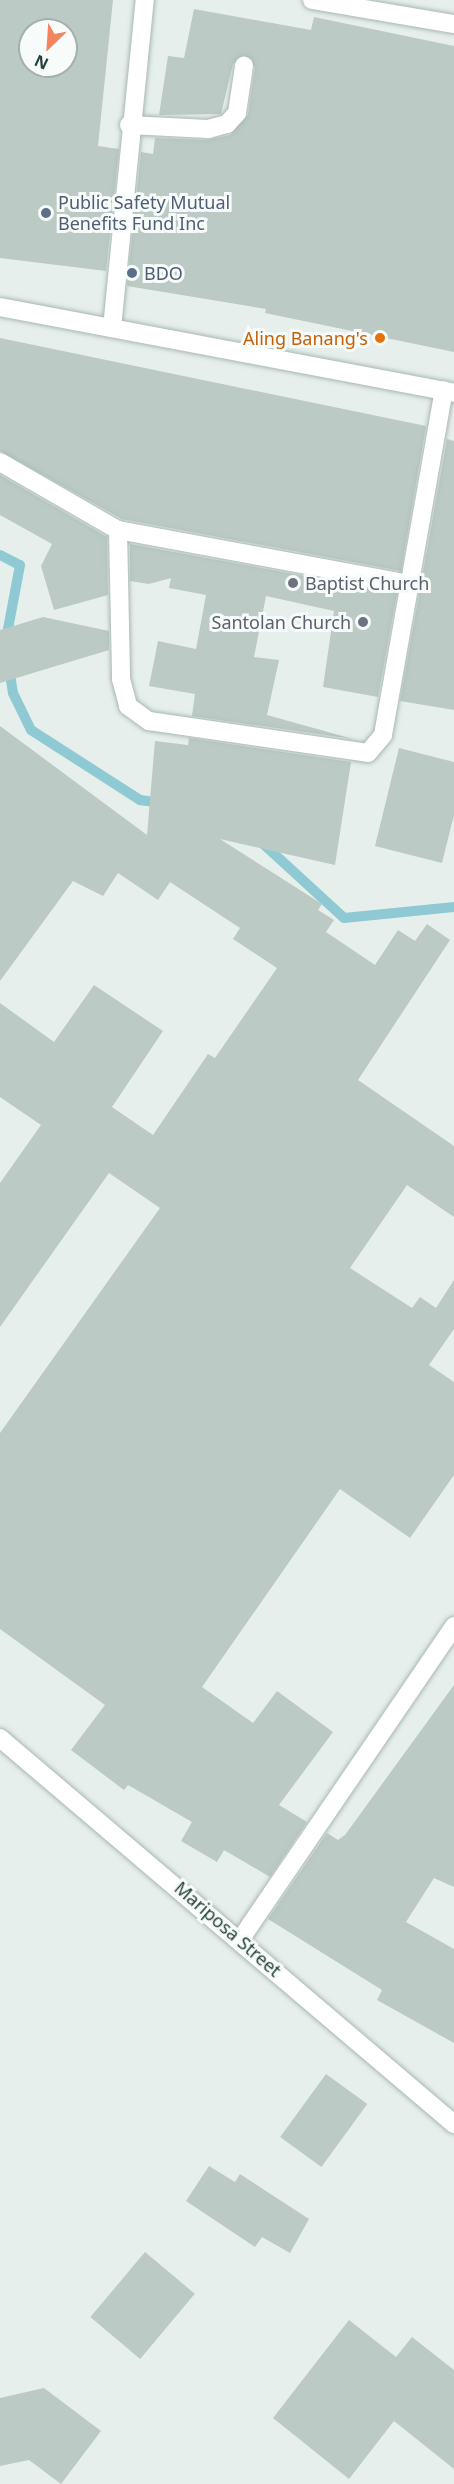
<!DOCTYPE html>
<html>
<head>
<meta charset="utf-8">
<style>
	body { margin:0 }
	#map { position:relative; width:454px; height:2484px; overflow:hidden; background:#e6efeb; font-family:"Noto Sans",sans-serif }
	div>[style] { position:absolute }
	.stream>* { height:10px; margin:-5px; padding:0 5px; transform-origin:5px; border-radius:5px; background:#8ec9d4 }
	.building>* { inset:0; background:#bbcac4; transform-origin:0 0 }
	.roads { filter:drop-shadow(0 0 2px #a8b8b2) drop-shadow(0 0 2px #a8b8b2) }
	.service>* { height:18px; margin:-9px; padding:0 9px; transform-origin:9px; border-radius:9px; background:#fff }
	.minor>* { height:18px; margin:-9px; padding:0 9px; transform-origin:9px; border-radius:9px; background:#fff }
	.tertiary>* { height:18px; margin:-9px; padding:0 9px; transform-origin:9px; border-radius:9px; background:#fff }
	.secondary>* { height:18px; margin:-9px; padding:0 9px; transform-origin:9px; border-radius:9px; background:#fff }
	.dots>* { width:16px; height:16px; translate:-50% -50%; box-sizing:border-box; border:3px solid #f7fbf9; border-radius:50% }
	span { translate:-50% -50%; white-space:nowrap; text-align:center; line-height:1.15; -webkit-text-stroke:6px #f7fbf9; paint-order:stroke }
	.service-label { font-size:18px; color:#4e5e75 }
	.left { translate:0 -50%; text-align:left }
	.food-label { font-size:18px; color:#c56008 }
	.right { translate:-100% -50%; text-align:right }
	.worship-label { font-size:18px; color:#5b616d }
	.street-label { font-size:18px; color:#24423a }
	.north { position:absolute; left:18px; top:18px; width:60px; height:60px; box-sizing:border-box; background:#f7fbf9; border:2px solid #a3b1ad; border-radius:50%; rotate:205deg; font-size:16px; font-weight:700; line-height:24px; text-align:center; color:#24423a }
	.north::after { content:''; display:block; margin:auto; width:21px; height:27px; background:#f4845f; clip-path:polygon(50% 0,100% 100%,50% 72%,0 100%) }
</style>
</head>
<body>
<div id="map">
	<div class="stream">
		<div style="left:0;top:555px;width:22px;rotate:27deg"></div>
		<div style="left:20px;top:565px;width:76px;rotate:100.6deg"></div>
		<div style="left:9px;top:668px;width:25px;rotate:81deg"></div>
		<div style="left:13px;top:693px;width:41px;rotate:64.1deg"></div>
		<div style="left:31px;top:730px;width:130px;rotate:32.7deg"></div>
		<div style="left:140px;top:800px;width:22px;rotate:8deg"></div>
		<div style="left:259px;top:840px;width:115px;rotate:42.5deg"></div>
		<div style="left:344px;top:918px;width:111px;rotate:-5.7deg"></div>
	</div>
	<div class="building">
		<div style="clip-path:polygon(evenodd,0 0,113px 0,98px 146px,119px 149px,106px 271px,0 258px,0 0,30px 30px,66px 30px,66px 66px,30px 66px,30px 30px)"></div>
		<div style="clip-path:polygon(194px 9px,311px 30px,314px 17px,454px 46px,454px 352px,265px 313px,266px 309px,127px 286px,141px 152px,153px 154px,155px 138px,207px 140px,230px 135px,248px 115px,255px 67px,245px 55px,233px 64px,221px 114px,159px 115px,168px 56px,184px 58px)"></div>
		<div style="clip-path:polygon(0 338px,426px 426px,401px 571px,122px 519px,0 451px)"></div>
		<div style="clip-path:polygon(447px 439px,454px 441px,454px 710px,400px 701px)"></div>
		<div style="clip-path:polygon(0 475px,107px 537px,108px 595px,54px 610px,41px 566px,52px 544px,0 515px)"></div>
		<div style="clip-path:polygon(130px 544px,397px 593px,378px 697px,323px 687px,334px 611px,266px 596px,254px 657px,279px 660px,267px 715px,353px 739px,192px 716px,195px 694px,149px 686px,158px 641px,196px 649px,206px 595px,169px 588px,171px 578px,149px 584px,130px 581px)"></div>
		<div style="clip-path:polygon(43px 617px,109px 631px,109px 650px,0 683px,0 630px)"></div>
		<div style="clip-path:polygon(0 726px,147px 835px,155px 741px,188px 745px,189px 738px,351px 762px,335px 865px,220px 839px,322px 904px,318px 910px,334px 920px,326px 932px,375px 965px,398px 930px,415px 941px,427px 924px,450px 940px,358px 1080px,454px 1146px,454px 1217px,407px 1185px,350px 1268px,412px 1308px,420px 1297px,436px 1308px,454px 1280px,454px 1329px,429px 1365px,454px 1382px,454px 1475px,410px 1538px,340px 1489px,202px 1687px,253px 1723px,277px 1691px,333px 1732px,279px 1805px,307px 1822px,270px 1877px,224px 1850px,217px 1862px,181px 1841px,192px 1822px,128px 1785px,124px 1790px,71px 1750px,105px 1705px,0 1629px,0 1433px,160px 1208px,109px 1173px,0 1327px,0 1183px,41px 1125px,0 1097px,0 1003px,54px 1042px,94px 985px,163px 1031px,112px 1107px,153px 1135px,208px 1054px,215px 1058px,277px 968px,233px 939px,240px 928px,170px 882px,158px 900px,118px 873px,103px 896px,73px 881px,0 981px)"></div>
		<div style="clip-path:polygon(399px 748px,454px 762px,454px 815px,442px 863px,375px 846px)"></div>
		<div style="clip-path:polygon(454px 1685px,454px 1887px,434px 1878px,406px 1922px,454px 1949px,454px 2043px,377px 2000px,382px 1990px,268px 1919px,327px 1833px,338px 1840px,345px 1835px)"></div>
		<div style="left:326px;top:2074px;width:51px;height:78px;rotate:36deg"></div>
		<div style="clip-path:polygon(209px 2166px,235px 2182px,240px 2174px,309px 2219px,290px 2253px,262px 2237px,255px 2247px,186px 2201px)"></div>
		<div style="left:145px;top:2252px;width:65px;height:85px;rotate:40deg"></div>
		<div style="clip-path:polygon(349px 2320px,396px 2357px,412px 2337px,454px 2370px,454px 2469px,394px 2421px,349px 2479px,273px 2418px)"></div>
		<div style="clip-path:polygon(44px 2388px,101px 2431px,61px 2484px,29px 2460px,0 2466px,0 2398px)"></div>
	</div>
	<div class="roads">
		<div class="service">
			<div style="left:129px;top:125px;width:79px;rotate:2.9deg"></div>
			<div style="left:208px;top:129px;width:20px;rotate:-15deg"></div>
			<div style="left:227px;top:124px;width:15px;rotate:-48deg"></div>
			<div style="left:237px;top:113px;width:48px;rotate:-81.5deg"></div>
			<div style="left:0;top:462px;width:136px;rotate:30deg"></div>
			<div style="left:118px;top:530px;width:295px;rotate:10.5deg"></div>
			<div style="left:118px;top:530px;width:149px;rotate:88.8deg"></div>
			<div style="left:121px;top:679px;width:28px;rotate:75deg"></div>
			<div style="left:128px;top:706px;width:26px;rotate:36deg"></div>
			<div style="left:149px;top:721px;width:221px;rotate:8.3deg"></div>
			<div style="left:368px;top:753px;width:23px;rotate:-50deg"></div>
			<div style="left:383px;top:735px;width:350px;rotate:-80deg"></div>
			<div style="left:240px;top:1940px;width:380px;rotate:-55.7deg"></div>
		</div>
		<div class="minor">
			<div style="left:312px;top:0;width:144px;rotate:9.6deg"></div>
			<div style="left:112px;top:328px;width:330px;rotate:-84.3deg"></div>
		</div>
		<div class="tertiary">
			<div style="left:0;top:1738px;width:596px;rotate:40.37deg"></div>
		</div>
		<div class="secondary">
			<div style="left:0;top:307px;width:462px;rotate:10.7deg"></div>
		</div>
	</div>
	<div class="dots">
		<div style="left:46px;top:213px;background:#5c6f8a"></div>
		<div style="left:132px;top:273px;background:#5c6f8a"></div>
		<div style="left:380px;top:338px;background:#e8710a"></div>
		<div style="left:293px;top:583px;background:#6b7280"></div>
		<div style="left:363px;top:622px;background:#6b7280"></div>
	</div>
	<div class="service-label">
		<span class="left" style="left:58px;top:213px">Public Safety Mutual<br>Benefits Fund Inc</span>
		<span class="left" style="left:144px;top:273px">BDO</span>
	</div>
	<div class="food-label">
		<span class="right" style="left:368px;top:338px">Aling Banang's</span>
	</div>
	<div class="worship-label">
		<span class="left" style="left:305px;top:583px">Baptist Church</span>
		<span class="right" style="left:351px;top:622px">Santolan Church</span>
	</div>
	<div class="street-label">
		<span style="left:228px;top:1929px;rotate:41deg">Mariposa Street</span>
	</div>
	<div class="north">N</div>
</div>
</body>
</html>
